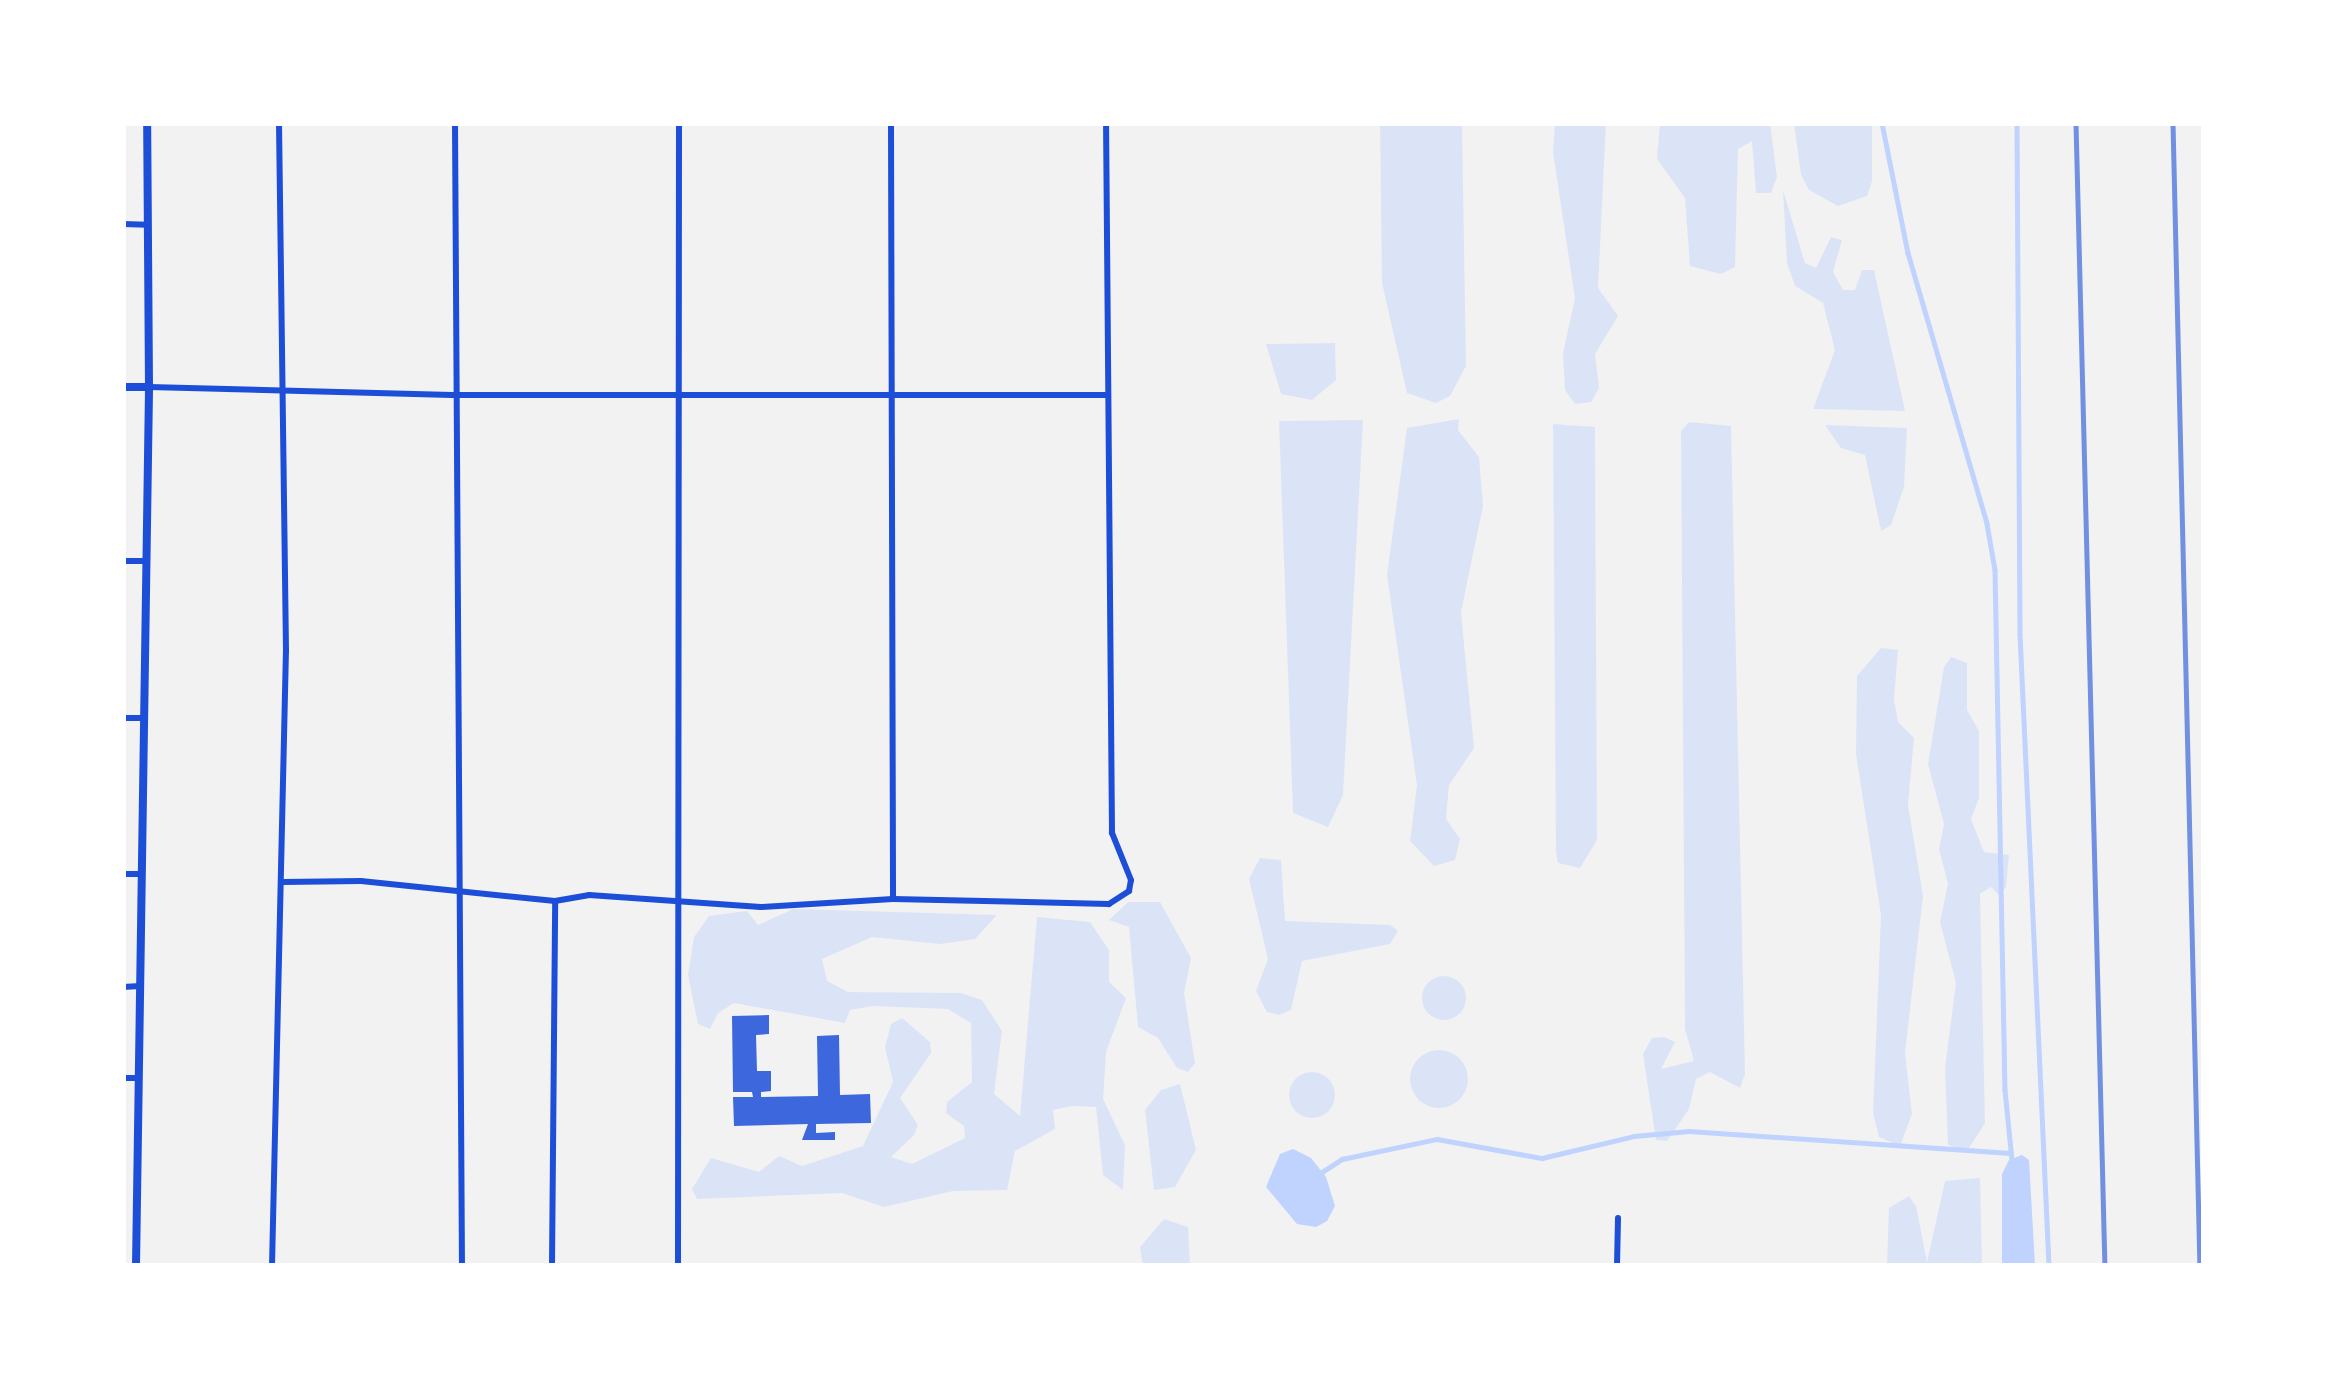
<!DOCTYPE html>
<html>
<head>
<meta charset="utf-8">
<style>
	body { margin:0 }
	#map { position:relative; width:2327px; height:1389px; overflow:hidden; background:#f2f2f2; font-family:"Noto Sans",sans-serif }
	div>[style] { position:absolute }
	.green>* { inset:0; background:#dbe4f7 }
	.round { border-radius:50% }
	.water>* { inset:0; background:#bfd3fe }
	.stream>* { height:4.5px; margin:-2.25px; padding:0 2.25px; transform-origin:2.25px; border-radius:2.25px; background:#bfd3fe }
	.building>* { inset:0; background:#3d67dc }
	.minor>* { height:6px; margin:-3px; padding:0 3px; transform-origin:3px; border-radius:3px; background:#1d4ed8 }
	.tertiary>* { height:8px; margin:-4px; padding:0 4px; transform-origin:4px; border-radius:4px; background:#1d4ed8 }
	.secondary>* { height:8px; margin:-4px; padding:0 4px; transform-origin:4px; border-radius:4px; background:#1d4ed8 }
	.rail>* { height:4.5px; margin:-2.25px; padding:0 2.25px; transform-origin:2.25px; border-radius:2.25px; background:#7290e2 }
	span { translate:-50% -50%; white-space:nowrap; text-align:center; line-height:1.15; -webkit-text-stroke:9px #fff; paint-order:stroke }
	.frame { position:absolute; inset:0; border:126px solid #fff; pointer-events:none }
</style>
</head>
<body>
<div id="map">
	<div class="green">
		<div style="clip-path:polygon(1380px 123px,1462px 123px,1466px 366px,1450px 396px,1436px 403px,1407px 393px,1382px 283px)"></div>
		<div style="clip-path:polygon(1555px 123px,1606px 123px,1598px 288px,1618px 316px,1595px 354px,1599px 388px,1591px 402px,1575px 404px,1565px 390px,1563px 353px,1575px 299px,1553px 152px)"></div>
		<div style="clip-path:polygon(1660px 123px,1770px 123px,1777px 177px,1771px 193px,1756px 193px,1752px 141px,1738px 149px,1735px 267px,1721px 274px,1690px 266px,1685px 198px,1657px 159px)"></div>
		<div style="clip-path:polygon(1794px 123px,1872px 123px,1872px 181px,1867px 196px,1838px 206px,1809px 190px,1801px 175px)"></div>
		<div style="clip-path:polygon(1783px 190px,1805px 263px,1816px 268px,1831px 237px,1842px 240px,1833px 272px,1843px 290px,1855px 290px,1862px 270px,1874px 270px,1905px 411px,1813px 409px,1835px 350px,1823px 303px,1795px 286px,1787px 263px)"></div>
		<div style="clip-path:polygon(1335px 343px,1336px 380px,1312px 400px,1281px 394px,1266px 344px)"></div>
		<div style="clip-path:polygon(1459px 419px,1458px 430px,1479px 457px,1483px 506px,1461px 612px,1474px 748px,1449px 785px,1446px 819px,1460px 839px,1455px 860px,1434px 866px,1410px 841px,1417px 785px,1387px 575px,1407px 428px)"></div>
		<div style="clip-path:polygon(1363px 420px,1343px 795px,1328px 827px,1293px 813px,1279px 421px)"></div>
		<div style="clip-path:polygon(1689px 422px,1731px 426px,1745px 1074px,1740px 1088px,1710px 1072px,1696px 1079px,1689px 1109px,1667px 1141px,1656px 1140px,1643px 1054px,1652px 1038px,1664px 1037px,1675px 1042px,1661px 1069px,1694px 1061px,1685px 1029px,1681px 431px)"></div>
		<div style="clip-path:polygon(1553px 424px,1595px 427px,1597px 840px,1580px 868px,1558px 863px,1556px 851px)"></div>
		<div style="clip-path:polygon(1825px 425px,1907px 428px,1904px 487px,1891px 525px,1881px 531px,1865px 455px,1841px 448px)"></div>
		<div style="clip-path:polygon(1881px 648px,1898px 650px,1894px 700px,1898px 722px,1914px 738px,1908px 805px,1923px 896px,1905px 1053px,1912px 1114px,1900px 1146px,1879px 1137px,1873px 1113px,1881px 915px,1856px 754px,1857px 676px)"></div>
		<div style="clip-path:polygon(1951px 657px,1967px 663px,1967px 710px,1979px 731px,1979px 798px,1971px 819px,1984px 852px,2009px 855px,2006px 887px,1999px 895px,1991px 887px,1980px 894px,1985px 1123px,1967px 1151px,1948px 1145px,1945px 1068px,1956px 983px,1940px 922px,1948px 884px,1939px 849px,1944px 824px,1928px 764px,1944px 667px)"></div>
		<div style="clip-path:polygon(1260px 858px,1281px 860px,1285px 921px,1390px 925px,1398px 931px,1390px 944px,1302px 961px,1291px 1010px,1279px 1015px,1267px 1012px,1256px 991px,1268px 959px,1249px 879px)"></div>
		<div style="clip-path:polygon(1128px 902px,1160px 902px,1191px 958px,1184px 993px,1195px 1063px,1188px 1072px,1177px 1068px,1158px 1038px,1138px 1027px,1129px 927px,1109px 920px)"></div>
		<div style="clip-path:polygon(793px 909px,997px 915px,975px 939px,940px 944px,872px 937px,822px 959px,827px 981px,848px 992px,961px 993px,982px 1000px,1002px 1031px,994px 1094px,1020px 1116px,1037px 917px,1090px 922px,1109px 950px,1109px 982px,1126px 998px,1106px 1052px,1103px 1099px,1125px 1145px,1123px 1190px,1103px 1175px,1096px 1107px,1072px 1106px,1053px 1110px,1055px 1129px,1015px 1151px,1007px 1190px,953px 1191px,884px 1207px,842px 1193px,697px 1199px,692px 1189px,711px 1158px,759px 1172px,779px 1156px,802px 1166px,863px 1146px,893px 1082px,885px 1047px,891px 1024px,902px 1018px,930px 1042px,931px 1053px,900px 1098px,918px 1125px,914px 1135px,891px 1157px,912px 1164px,965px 1138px,964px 1126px,946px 1113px,947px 1102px,972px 1082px,971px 1023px,948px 1009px,873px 1006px,850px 1010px,845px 1023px,734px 1003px,718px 1013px,710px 1029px,698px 1024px,688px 975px,694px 937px,709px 916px,747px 911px,758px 925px)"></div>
		<div class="round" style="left:1422px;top:976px;width:44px;height:44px"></div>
		<div class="round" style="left:1410px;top:1050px;width:58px;height:58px"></div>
		<div class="round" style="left:1289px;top:1072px;width:46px;height:46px"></div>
		<div style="clip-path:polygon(1180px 1084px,1196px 1150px,1175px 1187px,1154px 1190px,1145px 1110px,1161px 1090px)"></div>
		<div style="clip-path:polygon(1980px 1178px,1982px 1266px,1887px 1266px,1889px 1208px,1909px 1196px,1916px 1206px,1927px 1262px,1945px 1181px)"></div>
		<div style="clip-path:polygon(1164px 1219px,1188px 1227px,1190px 1266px,1143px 1266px,1140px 1247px)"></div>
	</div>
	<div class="water">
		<div style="clip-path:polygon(1293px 1149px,1311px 1158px,1326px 1177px,1335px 1206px,1327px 1221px,1316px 1227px,1297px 1224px,1266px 1187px,1280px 1154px)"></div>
		<div style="clip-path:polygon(2022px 1155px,2029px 1160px,2035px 1266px,2002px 1266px,2002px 1174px,2009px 1160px)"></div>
	</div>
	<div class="stream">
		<div style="left:1882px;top:123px;width:133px;rotate:78.7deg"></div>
		<div style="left:1908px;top:253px;width:282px;rotate:73.7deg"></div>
		<div style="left:1987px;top:524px;width:47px;rotate:80.1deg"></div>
		<div style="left:1995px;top:570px;width:520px;rotate:88.9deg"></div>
		<div style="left:2005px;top:1090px;width:70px;rotate:84.3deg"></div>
		<div style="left:2017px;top:123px;width:511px;rotate:89.66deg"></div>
		<div style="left:2020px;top:634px;width:633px;rotate:87.37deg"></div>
		<div style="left:1322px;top:1172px;width:24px;rotate:-33deg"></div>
		<div style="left:1342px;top:1159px;width:97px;rotate:-11.9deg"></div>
		<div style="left:1437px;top:1139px;width:107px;rotate:10.3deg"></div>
		<div style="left:1542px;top:1158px;width:95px;rotate:-13.4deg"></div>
		<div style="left:1634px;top:1136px;width:55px;rotate:-5.2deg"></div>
		<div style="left:1689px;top:1131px;width:322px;rotate:3.9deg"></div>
	</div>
	<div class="building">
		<div style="clip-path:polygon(769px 1015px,769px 1034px,756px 1035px,757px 1071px,771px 1071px,771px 1091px,761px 1092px,761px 1097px,818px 1096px,817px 1036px,839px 1035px,840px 1095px,870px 1094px,871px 1123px,816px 1124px,816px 1133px,835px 1132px,835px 1140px,802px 1140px,808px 1124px,734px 1126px,733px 1097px,753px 1097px,752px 1092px,733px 1092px,732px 1016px)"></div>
	</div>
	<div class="minor">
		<div style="left:455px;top:123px;width:1143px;rotate:89.65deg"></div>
		<div style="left:891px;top:123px;width:776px;rotate:89.85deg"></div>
		<div style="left:123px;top:224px;width:24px;rotate:2deg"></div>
		<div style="left:149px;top:387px;width:303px;rotate:1.5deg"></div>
		<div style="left:452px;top:395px;width:653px"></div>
		<div style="left:123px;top:561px;width:24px"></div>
		<div style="left:123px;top:718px;width:20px"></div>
		<div style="left:123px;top:874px;width:19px"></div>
		<div style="left:283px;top:882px;width:78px;rotate:-0.7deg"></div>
		<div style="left:361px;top:881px;width:195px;rotate:5.9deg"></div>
		<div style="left:555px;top:901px;width:35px;rotate:-10deg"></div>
		<div style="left:589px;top:895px;width:172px;rotate:4deg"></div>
		<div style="left:761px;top:907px;width:132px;rotate:-3.5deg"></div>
		<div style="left:893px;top:899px;width:216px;rotate:1.3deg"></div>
		<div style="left:1109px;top:904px;width:24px;rotate:-33deg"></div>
		<div style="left:1129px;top:891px;width:11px;rotate:-80deg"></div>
		<div style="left:1131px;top:880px;width:51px;rotate:-112deg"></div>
		<div style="left:1112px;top:833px;width:710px;rotate:-90.48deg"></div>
		<div style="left:123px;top:987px;width:17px;rotate:-3deg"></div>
		<div style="left:123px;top:1078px;width:15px"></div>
		<div style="left:272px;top:1266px;width:615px;rotate:-88.7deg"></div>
		<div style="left:286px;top:651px;width:528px;rotate:-90.76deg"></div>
		<div style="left:552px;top:1266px;width:365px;rotate:-89.5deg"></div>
		<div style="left:678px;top:1266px;width:1143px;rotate:-89.95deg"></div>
		<div style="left:1617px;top:1266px;width:48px;rotate:-88.8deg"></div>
	</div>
	<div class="tertiary">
		<div style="left:123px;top:387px;width:26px"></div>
	</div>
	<div class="secondary">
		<div style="left:136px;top:1266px;width:879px;rotate:-89.15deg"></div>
		<div style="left:149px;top:387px;width:264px;rotate:-90.4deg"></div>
	</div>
	<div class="rail">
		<div style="left:2076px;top:123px;width:1143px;rotate:88.55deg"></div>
		<div style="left:2173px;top:123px;width:1143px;rotate:88.65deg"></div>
	</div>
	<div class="frame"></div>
</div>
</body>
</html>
